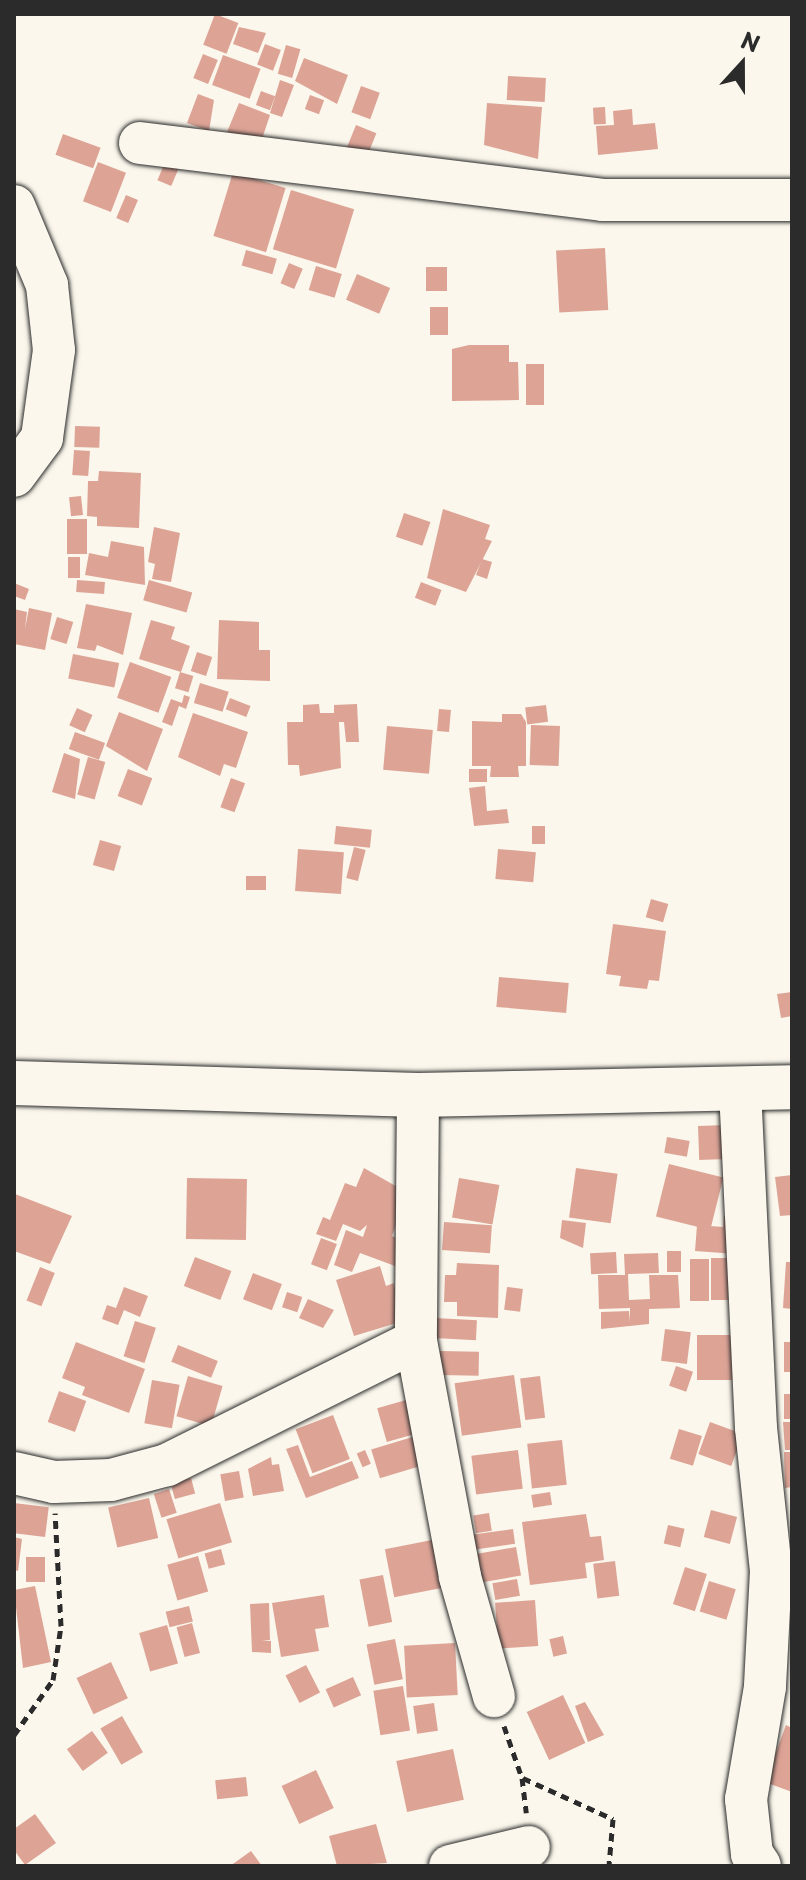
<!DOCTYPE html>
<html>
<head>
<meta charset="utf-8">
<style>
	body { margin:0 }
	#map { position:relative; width:806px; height:1880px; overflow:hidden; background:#fbf7ec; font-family:"Playpen Sans",sans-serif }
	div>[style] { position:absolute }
	.building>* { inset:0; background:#dda496; transform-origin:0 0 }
	.path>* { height:5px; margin-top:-2.5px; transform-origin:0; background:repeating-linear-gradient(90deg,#2b2b2b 0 8px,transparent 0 14px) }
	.roads { filter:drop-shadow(0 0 2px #2b2b2b) drop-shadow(0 0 2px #2b2b2b) }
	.minor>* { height:42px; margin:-21px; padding:0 21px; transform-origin:21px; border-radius:21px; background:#fbf7ec }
	.highway>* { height:44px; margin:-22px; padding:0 22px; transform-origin:22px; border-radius:22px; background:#fbf7ec }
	span { translate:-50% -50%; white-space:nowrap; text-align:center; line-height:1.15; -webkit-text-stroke:8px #fbf7ec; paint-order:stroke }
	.frame { position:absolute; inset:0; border:16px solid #2b2b2b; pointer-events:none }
	.north { position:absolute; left:702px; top:24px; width:80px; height:80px; -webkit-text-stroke:6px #fbf7ec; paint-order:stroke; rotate:21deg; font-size:22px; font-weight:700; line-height:32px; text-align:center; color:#2b2b2b }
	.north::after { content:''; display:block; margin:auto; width:28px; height:36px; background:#2b2b2b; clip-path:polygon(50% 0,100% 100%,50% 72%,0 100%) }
</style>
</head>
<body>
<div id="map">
	<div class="building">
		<div style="left:215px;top:14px;width:25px;height:33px;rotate:21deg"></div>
		<div style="clip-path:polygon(239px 27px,266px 33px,258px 53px,233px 44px)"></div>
		<div style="left:265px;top:44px;width:17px;height:22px;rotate:21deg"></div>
		<div style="left:286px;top:45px;width:15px;height:30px;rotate:16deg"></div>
		<div style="left:203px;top:54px;width:16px;height:26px;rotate:22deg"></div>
		<div style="left:223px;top:55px;width:40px;height:32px;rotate:20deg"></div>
		<div style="clip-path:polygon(304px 58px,348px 75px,337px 104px,295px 81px)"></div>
		<div style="left:508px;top:76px;width:38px;height:24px;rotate:3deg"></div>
		<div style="clip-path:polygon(280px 80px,294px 85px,282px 117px,270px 113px)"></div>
		<div style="left:361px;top:86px;width:20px;height:28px;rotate:20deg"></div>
		<div style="left:261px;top:91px;width:15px;height:15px;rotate:20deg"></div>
		<div style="clip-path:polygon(198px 94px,214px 100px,209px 131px,187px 123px)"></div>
		<div style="left:310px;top:95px;width:15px;height:15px;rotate:20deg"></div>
		<div style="clip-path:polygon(239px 103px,270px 115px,262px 139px,227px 132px)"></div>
		<div style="clip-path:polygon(487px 103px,542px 107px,538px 159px,484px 145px)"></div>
		<div style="left:605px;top:107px;width:17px;height:12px;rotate:87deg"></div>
		<div style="clip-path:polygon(632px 109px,633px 125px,655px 123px,658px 149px,598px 155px,596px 126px,614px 125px,613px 111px)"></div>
		<div style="left:356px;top:125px;width:22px;height:30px;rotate:22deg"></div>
		<div style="left:63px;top:134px;width:40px;height:22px;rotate:20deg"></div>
		<div style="left:166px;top:160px;width:15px;height:22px;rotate:23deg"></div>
		<div style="left:98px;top:162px;width:30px;height:42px;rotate:21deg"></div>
		<div style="left:233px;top:172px;width:55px;height:67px;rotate:17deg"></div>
		<div style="left:291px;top:190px;width:66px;height:62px;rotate:17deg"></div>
		<div style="left:126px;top:195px;width:13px;height:25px;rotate:23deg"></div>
		<div style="left:605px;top:248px;width:62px;height:49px;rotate:87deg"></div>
		<div style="left:246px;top:250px;width:32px;height:16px;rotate:16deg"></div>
		<div style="left:289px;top:263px;width:15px;height:22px;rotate:23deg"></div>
		<div style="left:316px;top:266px;width:27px;height:25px;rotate:17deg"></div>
		<div style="left:426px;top:267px;width:21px;height:24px"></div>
		<div style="left:357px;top:274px;width:36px;height:28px;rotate:23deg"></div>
		<div style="left:430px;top:307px;width:18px;height:28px"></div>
		<div style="clip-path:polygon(469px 345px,509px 345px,509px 362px,518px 362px,519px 400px,452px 401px,452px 349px)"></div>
		<div style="left:526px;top:364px;width:18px;height:41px"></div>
		<div style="left:75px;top:426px;width:25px;height:21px;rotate:2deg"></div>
		<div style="left:74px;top:450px;width:16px;height:25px;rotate:4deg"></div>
		<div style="clip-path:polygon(99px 471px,141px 473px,139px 528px,97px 526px,97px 517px,87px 516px,88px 481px,98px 481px)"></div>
		<div style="left:81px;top:496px;width:19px;height:12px;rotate:84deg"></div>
		<div style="clip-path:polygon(443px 509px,490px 525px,485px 539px,492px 541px,466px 592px,427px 578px)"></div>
		<div style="left:404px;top:513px;width:28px;height:25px;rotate:19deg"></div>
		<div style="left:67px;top:519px;width:20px;height:35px"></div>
		<div style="clip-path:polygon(154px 527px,180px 533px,171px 582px,152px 579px,155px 564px,148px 562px)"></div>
		<div style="clip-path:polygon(111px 541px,144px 547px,145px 585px,85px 575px,89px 553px,108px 557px)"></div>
		<div style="left:68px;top:557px;width:12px;height:21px"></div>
		<div style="clip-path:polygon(482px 559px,492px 562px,487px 579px,476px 575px)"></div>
		<div style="left:77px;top:580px;width:28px;height:12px;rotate:4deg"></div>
		<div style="left:149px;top:580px;width:45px;height:21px;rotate:16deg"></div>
		<div style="left:421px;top:582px;width:22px;height:17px;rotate:21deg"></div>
		<div style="clip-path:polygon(14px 583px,29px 589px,25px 600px,14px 596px)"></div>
		<div style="clip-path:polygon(86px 604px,132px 613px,123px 655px,97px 645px,95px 651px,77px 648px)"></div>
		<div style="clip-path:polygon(29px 608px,52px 613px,45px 650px,14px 644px,14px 609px,27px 612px,25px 629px)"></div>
		<div style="left:57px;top:617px;width:17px;height:23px;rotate:17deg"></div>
		<div style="clip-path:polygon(151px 620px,175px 627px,171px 639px,190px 646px,181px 672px,139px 659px)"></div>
		<div style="clip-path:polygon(219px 620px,259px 622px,259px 650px,270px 650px,270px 681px,217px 679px)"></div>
		<div style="left:197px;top:652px;width:16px;height:20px;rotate:18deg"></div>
		<div style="left:73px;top:654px;width:47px;height:25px;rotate:11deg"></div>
		<div style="left:130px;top:662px;width:44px;height:38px;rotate:20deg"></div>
		<div style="left:180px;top:672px;width:14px;height:17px;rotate:17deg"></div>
		<div style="left:200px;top:683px;width:30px;height:21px;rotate:17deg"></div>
		<div style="clip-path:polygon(184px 695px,190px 697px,186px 709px,179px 706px,172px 726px,162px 722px,171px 699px,182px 703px)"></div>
		<div style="left:230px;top:698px;width:22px;height:12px;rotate:21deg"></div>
		<div style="clip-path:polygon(319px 704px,320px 713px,334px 713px,334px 705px,357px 704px,359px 742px,346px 742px,344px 722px,339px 722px,341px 768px,300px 776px,299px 765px,288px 765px,287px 722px,303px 722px,303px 705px)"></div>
		<div style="left:546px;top:705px;width:17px;height:21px;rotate:83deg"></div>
		<div style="left:77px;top:708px;width:17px;height:19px;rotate:24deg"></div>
		<div style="left:439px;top:709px;width:12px;height:22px;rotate:5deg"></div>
		<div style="clip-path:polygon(119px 712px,163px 729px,147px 771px,106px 746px)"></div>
		<div style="clip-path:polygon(193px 713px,248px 732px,236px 768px,224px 764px,220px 776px,178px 757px)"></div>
		<div style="clip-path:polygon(502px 714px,521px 714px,526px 722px,526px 766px,518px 766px,519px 777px,490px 777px,491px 766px,472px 766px,472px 721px,502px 722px)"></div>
		<div style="left:531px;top:725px;width:29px;height:40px;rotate:2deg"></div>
		<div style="left:387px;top:726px;width:46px;height:44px;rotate:5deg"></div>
		<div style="left:75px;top:732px;width:32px;height:18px;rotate:20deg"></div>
		<div style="clip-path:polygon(64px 753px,80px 759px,75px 799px,52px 792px)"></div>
		<div style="left:88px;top:757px;width:18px;height:39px;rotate:16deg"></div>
		<div style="left:128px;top:769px;width:26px;height:29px;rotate:21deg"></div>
		<div style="left:469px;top:769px;width:18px;height:13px"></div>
		<div style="left:231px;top:778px;width:15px;height:31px;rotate:20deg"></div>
		<div style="clip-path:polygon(485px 786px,487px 811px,507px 809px,509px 823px,474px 826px,469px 788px)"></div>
		<div style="left:336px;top:826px;width:36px;height:18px;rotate:6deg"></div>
		<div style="left:532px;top:826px;width:13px;height:18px"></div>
		<div style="left:100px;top:840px;width:22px;height:26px;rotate:16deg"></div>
		<div style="left:354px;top:847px;width:12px;height:32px;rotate:14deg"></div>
		<div style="left:298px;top:849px;width:46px;height:42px;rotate:4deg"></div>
		<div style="left:498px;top:849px;width:38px;height:30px;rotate:5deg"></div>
		<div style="left:246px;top:876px;width:20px;height:14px"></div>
		<div style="left:651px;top:899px;width:18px;height:19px;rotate:16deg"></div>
		<div style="clip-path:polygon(613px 924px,666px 931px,659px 981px,649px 980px,647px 989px,619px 986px,621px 976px,606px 974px)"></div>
		<div style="left:499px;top:977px;width:70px;height:30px;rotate:5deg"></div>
		<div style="clip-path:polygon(792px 992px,792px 1016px,781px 1018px,777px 994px)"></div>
		<div style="left:726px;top:1125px;width:34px;height:28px;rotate:88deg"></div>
		<div style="left:667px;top:1137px;width:23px;height:16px;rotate:10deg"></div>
		<div style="left:669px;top:1164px;width:56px;height:54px;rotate:14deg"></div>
		<div style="clip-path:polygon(364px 1168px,408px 1193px,392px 1236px,404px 1241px,395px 1266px,360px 1253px,352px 1272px,334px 1265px,346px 1230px,363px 1237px,367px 1225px,360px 1231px,343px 1224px,336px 1241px,316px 1234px,323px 1217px,330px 1220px,345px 1183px,356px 1187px)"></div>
		<div style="left:576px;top:1168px;width:42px;height:50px;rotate:8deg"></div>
		<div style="clip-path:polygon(792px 1175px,792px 1215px,780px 1216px,775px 1177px)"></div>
		<div style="left:187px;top:1178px;width:60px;height:61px;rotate:1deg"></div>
		<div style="left:459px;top:1178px;width:41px;height:40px;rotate:10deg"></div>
		<div style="clip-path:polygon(15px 1194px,72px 1216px,50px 1264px,14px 1251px)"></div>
		<div style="clip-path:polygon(724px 1216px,739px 1218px,736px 1254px,695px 1251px,697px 1225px,723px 1227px)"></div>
		<div style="clip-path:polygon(562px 1220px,586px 1223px,583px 1248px,560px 1238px)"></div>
		<div style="left:444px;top:1222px;width:48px;height:28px;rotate:4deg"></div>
		<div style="left:321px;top:1238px;width:17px;height:28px;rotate:21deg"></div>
		<div style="left:681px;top:1251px;width:21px;height:14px;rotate:90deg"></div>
		<div style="left:616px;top:1252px;width:21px;height:26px;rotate:87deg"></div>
		<div style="clip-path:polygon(658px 1253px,659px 1273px,628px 1274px,629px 1300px,650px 1299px,649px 1275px,678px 1275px,680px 1308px,649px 1309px,649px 1324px,601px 1329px,601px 1312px,629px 1311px,630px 1322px,630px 1308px,599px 1309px,598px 1275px,625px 1275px,624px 1254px)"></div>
		<div style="left:195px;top:1257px;width:39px;height:31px;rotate:21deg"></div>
		<div style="left:711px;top:1258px;width:19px;height:42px"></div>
		<div style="left:690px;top:1259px;width:19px;height:42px"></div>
		<div style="clip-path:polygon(786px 1262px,792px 1262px,792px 1309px,783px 1308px)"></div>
		<div style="clip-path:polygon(457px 1263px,499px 1265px,498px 1318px,457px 1316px,457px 1302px,444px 1302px,445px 1275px,456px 1275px)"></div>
		<div style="clip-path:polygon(380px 1266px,386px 1286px,394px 1283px,400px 1322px,354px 1336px,336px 1280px)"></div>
		<div style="left:40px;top:1267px;width:16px;height:36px;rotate:22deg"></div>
		<div style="left:253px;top:1273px;width:31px;height:28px;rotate:21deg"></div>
		<div style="clip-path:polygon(124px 1287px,148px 1296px,140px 1317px,124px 1310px,118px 1325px,102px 1319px,107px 1305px,116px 1308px)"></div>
		<div style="left:507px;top:1287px;width:16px;height:23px;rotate:7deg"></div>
		<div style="left:287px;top:1292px;width:16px;height:16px;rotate:18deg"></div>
		<div style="clip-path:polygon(308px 1299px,334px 1310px,323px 1328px,299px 1318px)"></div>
		<div style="left:435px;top:1318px;width:42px;height:20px;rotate:3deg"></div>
		<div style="left:135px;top:1321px;width:22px;height:37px;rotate:18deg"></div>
		<div style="left:665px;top:1329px;width:26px;height:32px;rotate:7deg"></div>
		<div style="left:697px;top:1335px;width:42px;height:45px"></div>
		<div style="clip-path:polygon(76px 1342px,145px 1369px,129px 1413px,82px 1395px,85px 1387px,62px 1378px)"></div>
		<div style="left:784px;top:1342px;width:8px;height:30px"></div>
		<div style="left:178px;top:1345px;width:43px;height:18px;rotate:22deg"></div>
		<div style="left:440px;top:1351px;width:39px;height:24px;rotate:1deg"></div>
		<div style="left:676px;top:1366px;width:18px;height:21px;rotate:19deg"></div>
		<div style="left:514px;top:1375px;width:53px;height:60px;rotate:82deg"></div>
		<div style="left:188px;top:1376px;width:36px;height:42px;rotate:16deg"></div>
		<div style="left:540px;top:1376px;width:42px;height:20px;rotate:83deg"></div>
		<div style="left:152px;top:1380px;width:28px;height:44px;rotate:10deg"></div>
		<div style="left:59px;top:1391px;width:29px;height:33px;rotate:20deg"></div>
		<div style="left:784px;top:1394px;width:8px;height:25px"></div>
		<div style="left:406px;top:1400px;width:35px;height:30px;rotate:74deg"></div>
		<div style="left:333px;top:1415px;width:47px;height:40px;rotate:69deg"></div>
		<div style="left:710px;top:1422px;width:35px;height:34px;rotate:20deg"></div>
		<div style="clip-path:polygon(783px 1422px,792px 1422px,792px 1450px,785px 1450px)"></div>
		<div style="left:679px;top:1429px;width:24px;height:31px;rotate:17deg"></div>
		<div style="left:419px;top:1435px;width:30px;height:50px;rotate:73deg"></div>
		<div style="left:562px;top:1440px;width:45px;height:35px;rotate:84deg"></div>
		<div style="clip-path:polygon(298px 1445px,310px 1477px,352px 1461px,359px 1478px,306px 1498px,286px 1449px)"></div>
		<div style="left:365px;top:1450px;width:15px;height:9px;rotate:67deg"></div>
		<div style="left:518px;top:1450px;width:39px;height:47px;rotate:83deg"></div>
		<div style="clip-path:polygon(784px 1452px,792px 1452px,792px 1487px,785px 1488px)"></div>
		<div style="clip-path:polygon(271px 1457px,272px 1465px,279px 1464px,284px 1491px,253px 1496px,248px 1469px)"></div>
		<div style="left:239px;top:1471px;width:27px;height:19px;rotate:80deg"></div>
		<div style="left:191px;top:1478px;width:16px;height:21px;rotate:75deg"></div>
		<div style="left:169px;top:1489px;width:25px;height:16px;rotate:72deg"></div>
		<div style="left:550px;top:1492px;width:13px;height:19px;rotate:81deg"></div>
		<div style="left:149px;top:1498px;width:41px;height:42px;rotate:77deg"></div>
		<div style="left:14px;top:1503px;width:35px;height:30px;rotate:7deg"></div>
		<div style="left:220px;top:1503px;width:41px;height:56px;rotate:73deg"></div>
		<div style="left:711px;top:1510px;width:27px;height:28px;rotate:15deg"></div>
		<div style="left:489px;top:1513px;width:18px;height:16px;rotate:81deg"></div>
		<div style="clip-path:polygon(586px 1514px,590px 1537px,601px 1536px,604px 1560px,585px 1563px,587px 1578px,530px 1585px,522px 1522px)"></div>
		<div style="left:668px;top:1525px;width:17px;height:19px;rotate:13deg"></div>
		<div style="left:513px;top:1529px;width:15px;height:40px;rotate:82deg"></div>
		<div style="clip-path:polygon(14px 1537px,22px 1539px,18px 1571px,14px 1570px)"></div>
		<div style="left:432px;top:1540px;width:49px;height:48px;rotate:79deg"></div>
		<div style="left:516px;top:1547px;width:29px;height:39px;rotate:80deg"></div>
		<div style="left:221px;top:1549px;width:16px;height:17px;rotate:75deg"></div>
		<div style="left:198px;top:1556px;width:37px;height:32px;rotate:74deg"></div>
		<div style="left:26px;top:1557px;width:19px;height:25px"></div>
		<div style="left:615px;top:1561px;width:35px;height:22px;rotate:83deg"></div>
		<div style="left:685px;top:1567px;width:23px;height:39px;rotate:18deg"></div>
		<div style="left:383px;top:1575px;width:48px;height:24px;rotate:79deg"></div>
		<div style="left:517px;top:1579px;width:17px;height:25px;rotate:80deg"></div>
		<div style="left:709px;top:1581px;width:28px;height:32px;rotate:17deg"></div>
		<div style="clip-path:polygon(35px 1586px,51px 1662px,23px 1668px,14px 1590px)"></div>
		<div style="clip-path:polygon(324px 1595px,329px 1627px,315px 1629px,319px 1651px,281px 1657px,272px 1603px)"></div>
		<div style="left:535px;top:1600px;width:46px;height:40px;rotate:86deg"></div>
		<div style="clip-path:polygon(269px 1603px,270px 1640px,262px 1641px,271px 1641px,271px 1653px,252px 1652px,250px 1604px)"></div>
		<div style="left:189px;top:1606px;width:16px;height:24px;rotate:76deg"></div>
		<div style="left:192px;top:1623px;width:31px;height:16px;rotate:75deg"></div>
		<div style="left:167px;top:1625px;width:40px;height:29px;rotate:74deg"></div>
		<div style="left:563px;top:1636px;width:18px;height:14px;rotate:77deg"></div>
		<div style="left:395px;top:1639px;width:41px;height:29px;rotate:79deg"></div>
		<div style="left:455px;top:1643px;width:52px;height:51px;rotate:87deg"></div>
		<div style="left:111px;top:1662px;width:40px;height:38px;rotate:65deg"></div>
		<div style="left:306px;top:1665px;width:31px;height:23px;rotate:63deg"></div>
		<div style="left:353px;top:1677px;width:20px;height:30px;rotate:66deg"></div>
		<div style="left:403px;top:1686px;width:45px;height:30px;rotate:81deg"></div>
		<div style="left:563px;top:1695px;width:53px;height:40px;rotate:65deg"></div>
		<div style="clip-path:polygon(585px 1702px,604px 1735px,588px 1742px,575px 1706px)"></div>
		<div style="left:434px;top:1703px;width:28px;height:21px;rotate:82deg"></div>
		<div style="left:122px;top:1716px;width:42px;height:25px;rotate:60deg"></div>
		<div style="clip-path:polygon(786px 1725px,792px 1728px,792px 1792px,765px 1782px)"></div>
		<div style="left:92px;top:1731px;width:27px;height:31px;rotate:54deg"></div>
		<div style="left:453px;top:1749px;width:52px;height:58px;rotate:78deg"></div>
		<div style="left:316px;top:1770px;width:42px;height:38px;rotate:65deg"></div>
		<div style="left:246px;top:1777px;width:19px;height:31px;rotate:84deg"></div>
		<div style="clip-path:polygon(35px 1814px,56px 1843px,25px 1865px,14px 1850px,14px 1829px)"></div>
		<div style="clip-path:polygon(376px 1824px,387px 1863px,337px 1866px,329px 1836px)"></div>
		<div style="clip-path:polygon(251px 1851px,262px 1866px,230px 1866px)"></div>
	</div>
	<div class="path">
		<div style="left:504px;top:1726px;width:55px;rotate:70.9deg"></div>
		<div style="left:522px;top:1778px;width:35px;rotate:83deg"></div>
		<div style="left:14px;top:1735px;width:67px;rotate:-54.7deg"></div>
		<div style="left:53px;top:1680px;width:55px;rotate:-81.6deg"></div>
		<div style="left:61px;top:1626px;width:113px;rotate:-93deg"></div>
		<div style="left:523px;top:1778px;width:99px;rotate:24.5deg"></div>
		<div style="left:613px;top:1819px;width:47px;rotate:94.9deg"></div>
	</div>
	<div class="roads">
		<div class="minor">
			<div style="left:140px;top:143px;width:466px;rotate:7deg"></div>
			<div style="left:603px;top:200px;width:189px"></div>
			<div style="left:14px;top:206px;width:86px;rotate:67.3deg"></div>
			<div style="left:47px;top:285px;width:65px;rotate:83.9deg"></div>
			<div style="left:54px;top:350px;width:89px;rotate:97.8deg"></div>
			<div style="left:42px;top:438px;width:47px;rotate:126.4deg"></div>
			<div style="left:740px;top:1089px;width:339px;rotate:87.3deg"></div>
			<div style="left:756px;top:1428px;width:144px;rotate:84deg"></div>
			<div style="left:771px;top:1571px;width:116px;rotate:93deg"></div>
			<div style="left:765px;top:1687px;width:114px;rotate:99.6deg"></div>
			<div style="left:746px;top:1799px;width:55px;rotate:83.8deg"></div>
			<div style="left:752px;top:1854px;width:14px;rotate:56deg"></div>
			<div style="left:418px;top:1095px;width:246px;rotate:90.5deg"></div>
			<div style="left:416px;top:1341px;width:240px;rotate:79.4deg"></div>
			<div style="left:460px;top:1577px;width:124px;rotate:74.1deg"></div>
			<div style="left:14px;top:1473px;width:41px;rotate:12.7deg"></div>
			<div style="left:54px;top:1482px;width:57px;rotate:-2deg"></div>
			<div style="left:111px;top:1480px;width:58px;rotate:-15deg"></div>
			<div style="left:167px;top:1465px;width:278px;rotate:-26.5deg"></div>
			<div style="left:450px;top:1866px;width:81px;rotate:-13.5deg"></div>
		</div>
		<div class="highway">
			<div style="left:14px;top:1083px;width:404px;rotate:1.7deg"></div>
			<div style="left:418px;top:1095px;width:374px;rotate:-1.2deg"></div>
		</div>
	</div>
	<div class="frame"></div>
	<div class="north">N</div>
</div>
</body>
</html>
